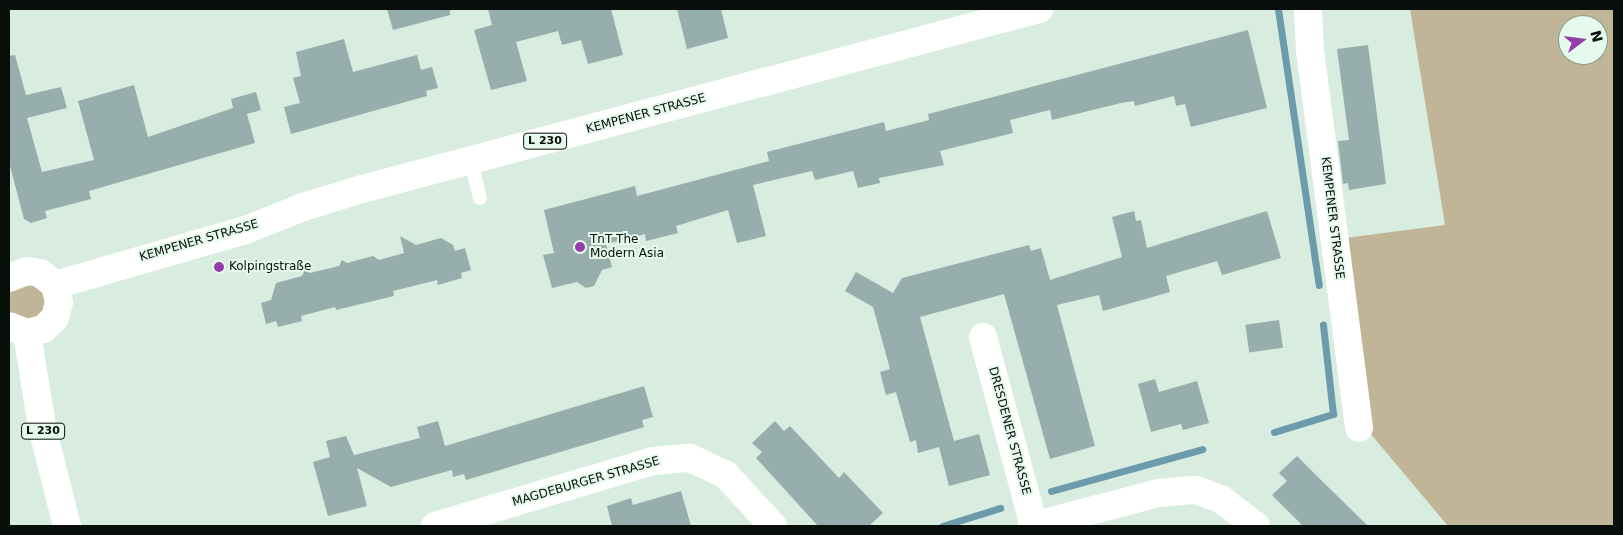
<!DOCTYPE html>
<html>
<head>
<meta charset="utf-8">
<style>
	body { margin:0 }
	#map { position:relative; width:1623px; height:535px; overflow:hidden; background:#d8ecdf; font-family:"DejaVu Sans",sans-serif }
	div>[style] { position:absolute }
	.green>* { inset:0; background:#c0b596 }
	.stream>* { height:7px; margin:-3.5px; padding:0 3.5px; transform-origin:3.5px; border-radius:3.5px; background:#6c9bab }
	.building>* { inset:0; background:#97afac; transform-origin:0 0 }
	.service>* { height:14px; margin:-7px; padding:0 7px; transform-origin:7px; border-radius:7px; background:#fff }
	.minor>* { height:28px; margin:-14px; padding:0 14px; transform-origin:14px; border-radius:14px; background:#fff }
	.primary>* { height:28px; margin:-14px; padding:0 14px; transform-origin:14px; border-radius:14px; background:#fff }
	.dots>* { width:14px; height:14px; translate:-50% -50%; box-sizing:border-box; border:2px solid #e5f9ec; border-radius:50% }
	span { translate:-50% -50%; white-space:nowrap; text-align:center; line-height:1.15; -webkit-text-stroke:4px #e5f9ec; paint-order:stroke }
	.shield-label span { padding:1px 4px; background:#e5f9ec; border:1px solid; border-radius:4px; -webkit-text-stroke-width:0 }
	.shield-label { font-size:11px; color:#080e0a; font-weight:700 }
	.street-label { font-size:12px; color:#080e0a }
	.poi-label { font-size:12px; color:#080e0a }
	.left { translate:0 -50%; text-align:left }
	.frame { position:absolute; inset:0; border:10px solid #080e0a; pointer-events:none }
	.north { position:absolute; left:1558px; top:15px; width:50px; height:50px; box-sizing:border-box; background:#e5f9ec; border:1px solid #8d9b92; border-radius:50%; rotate:75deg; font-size:14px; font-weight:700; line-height:20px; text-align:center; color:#080e0a }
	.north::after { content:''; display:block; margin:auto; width:18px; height:22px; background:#943eac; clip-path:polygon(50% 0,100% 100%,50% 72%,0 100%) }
</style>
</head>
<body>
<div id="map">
	<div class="green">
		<div style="clip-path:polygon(evenodd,1410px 9px,1614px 9px,1614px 526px,1448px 526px,1370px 433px,1338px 239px,1445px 225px,1410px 9px,1568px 25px,1598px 25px,1598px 55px,1568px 55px,1568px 25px)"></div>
		<div style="clip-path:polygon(16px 283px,40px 285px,48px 308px,30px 324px,9px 313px,9px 291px)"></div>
	</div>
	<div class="stream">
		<div style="left:1278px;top:9px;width:279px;rotate:81.6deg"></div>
		<div style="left:1274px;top:432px;width:62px;rotate:-17deg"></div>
		<div style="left:1333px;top:414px;width:90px;rotate:-96.4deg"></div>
		<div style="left:1051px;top:491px;width:157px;rotate:-15.5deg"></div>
		<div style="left:942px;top:526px;width:61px;rotate:-17.2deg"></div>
	</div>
	<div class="building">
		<div style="clip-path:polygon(387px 9px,450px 9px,450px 15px,393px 30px)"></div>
		<div style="clip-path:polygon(488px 9px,611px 9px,623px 55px,588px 64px,581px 40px,562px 45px,558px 31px,516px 42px,527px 81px,491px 90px,474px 30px,492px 25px)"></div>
		<div style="clip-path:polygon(677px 9px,721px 9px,728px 38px,687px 49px)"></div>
		<div style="clip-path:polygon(1248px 30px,1267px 108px,1191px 127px,1185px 104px,1176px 106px,1174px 96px,1135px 106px,1134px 101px,1121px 103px,1052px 120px,1050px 110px,1010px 120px,1013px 133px,940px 151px,944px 165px,879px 178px,880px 183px,858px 188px,853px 171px,815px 180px,812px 171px,753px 185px,766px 236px,737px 243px,728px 210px,676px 226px,678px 233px,646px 241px,645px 234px,606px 244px,612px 267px,602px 270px,594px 286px,586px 288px,577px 282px,552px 288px,543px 255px,554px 253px,544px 210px,635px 186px,637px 196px,769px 161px,767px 152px,884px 122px,886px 131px,929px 120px,928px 114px)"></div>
		<div style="clip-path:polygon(344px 39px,353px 72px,417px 55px,421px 70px,432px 67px,438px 88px,426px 91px,427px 96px,291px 134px,284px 107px,300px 103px,293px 78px,301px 76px,296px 52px)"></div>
		<div style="clip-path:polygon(1368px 45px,1386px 184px,1349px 190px,1348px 183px,1343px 184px,1338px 141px,1349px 140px,1337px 49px)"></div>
		<div style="clip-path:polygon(15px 55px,26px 95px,61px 87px,67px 108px,27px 118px,42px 172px,94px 160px,78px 101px,134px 85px,148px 137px,233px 108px,231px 99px,256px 92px,261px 110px,247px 114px,255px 143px,89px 191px,91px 199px,45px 211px,47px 218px,31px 223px,24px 219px,9px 162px,9px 56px)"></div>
		<div style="clip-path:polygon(1134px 211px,1136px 221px,1141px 220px,1147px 248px,1267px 211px,1281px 258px,1222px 275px,1217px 261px,1166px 276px,1170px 292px,1103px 311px,1099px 295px,1057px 305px,1095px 446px,1050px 459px,1004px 294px,920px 317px,954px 441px,979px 434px,990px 475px,949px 486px,939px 447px,918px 453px,916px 440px,910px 442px,896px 392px,886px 395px,880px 372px,890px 369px,873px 307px,845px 291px,856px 272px,893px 293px,902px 278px,1029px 245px,1031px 251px,1041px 248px,1050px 280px,1122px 257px,1112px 217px)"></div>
		<div style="clip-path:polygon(400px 236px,416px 245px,441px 238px,453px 245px,455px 251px,465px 248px,471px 270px,461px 273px,462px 278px,438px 285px,437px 280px,393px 291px,394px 296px,336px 310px,335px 307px,301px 316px,302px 321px,278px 327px,276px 321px,266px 324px,261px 303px,271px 300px,276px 283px,302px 276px,305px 270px,310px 273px,339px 266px,342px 260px,347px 263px,373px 256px,379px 260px,404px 253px)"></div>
		<div style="left:1279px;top:320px;width:28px;height:34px;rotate:82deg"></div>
		<div style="clip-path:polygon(1155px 379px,1159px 392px,1197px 381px,1209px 423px,1183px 430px,1181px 424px,1151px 432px,1138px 384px)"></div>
		<div style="clip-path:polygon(644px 386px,653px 417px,642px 420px,644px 427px,466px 480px,464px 474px,453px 477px,452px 470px,391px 487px,357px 468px,367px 506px,328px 516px,313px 462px,330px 457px,326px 441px,346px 436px,354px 455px,420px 438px,417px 427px,438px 421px,445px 446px)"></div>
		<div style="clip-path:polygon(775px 421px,784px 431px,790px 426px,839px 478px,844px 472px,883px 513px,869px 526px,818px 526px,756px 458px,762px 452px,752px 443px)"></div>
		<div style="clip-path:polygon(1297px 456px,1322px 481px,1368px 526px,1303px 526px,1272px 495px,1287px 481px,1279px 473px)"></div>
		<div style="clip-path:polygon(681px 491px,691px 526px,612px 526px,607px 506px,631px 498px,633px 505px)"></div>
	</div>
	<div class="service">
		<div style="left:471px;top:160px;width:39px;rotate:77deg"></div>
	</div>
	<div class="minor">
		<div style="left:1308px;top:9px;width:41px;rotate:87.2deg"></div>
		<div style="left:1310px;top:50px;width:381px;rotate:82.6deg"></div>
		<div style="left:983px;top:337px;width:196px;rotate:74.9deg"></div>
		<div style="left:435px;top:526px;width:227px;rotate:-16.6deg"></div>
		<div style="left:653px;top:461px;width:37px;rotate:-5deg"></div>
		<div style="left:690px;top:458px;width:40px;rotate:25deg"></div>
		<div style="left:726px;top:475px;width:69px;rotate:47.3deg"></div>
		<div style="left:1032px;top:526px;width:131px;rotate:-14.6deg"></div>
		<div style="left:1159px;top:493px;width:37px;rotate:-5deg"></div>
		<div style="left:1196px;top:490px;width:27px;rotate:20deg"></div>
		<div style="left:1221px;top:499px;width:44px;rotate:37.6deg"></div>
	</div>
	<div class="primary">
		<div style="left:9px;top:278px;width:19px;rotate:-21deg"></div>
		<div style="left:27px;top:271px;width:13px;rotate:9deg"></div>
		<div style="left:40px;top:273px;width:19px;rotate:39deg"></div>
		<div style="left:55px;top:285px;width:17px;rotate:77deg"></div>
		<div style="left:59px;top:302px;width:16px;rotate:104deg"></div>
		<div style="left:55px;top:318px;width:16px;rotate:137deg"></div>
		<div style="left:43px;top:329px;width:16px;rotate:166deg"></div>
		<div style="left:27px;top:333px;width:19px;rotate:-159deg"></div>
		<div style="left:55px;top:285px;width:199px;rotate:-16.1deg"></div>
		<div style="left:246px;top:230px;width:61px;rotate:-22deg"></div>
		<div style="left:303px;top:207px;width:62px;rotate:-17deg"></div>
		<div style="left:362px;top:189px;width:701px;rotate:-14.89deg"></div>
		<div style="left:27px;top:333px;width:95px;rotate:80.9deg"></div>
		<div style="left:42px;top:427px;width:102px;rotate:75.8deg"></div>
	</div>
	<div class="dots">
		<div style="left:580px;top:247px;background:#943eac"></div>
		<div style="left:219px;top:267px;background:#943eac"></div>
	</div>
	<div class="shield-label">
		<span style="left:545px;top:141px">L 230</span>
		<span style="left:43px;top:431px">L 230</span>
	</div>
	<div class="street-label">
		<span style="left:646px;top:114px;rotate:-15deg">KEMPENER STRASSE</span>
		<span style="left:1332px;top:218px;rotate:83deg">KEMPENER STRASSE</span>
		<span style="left:199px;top:241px;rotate:-16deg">KEMPENER STRASSE</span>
		<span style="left:1009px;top:431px;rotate:75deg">DRESDENER STRASSE</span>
		<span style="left:586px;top:482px;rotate:-16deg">MAGDEBURGER STRASSE</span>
	</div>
	<div class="poi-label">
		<span class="left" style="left:590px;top:247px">TnT The<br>Modern Asia</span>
		<span class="left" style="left:229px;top:267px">Kolpingstraße</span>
	</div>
	<div class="frame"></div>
	<div class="north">N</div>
</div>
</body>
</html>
